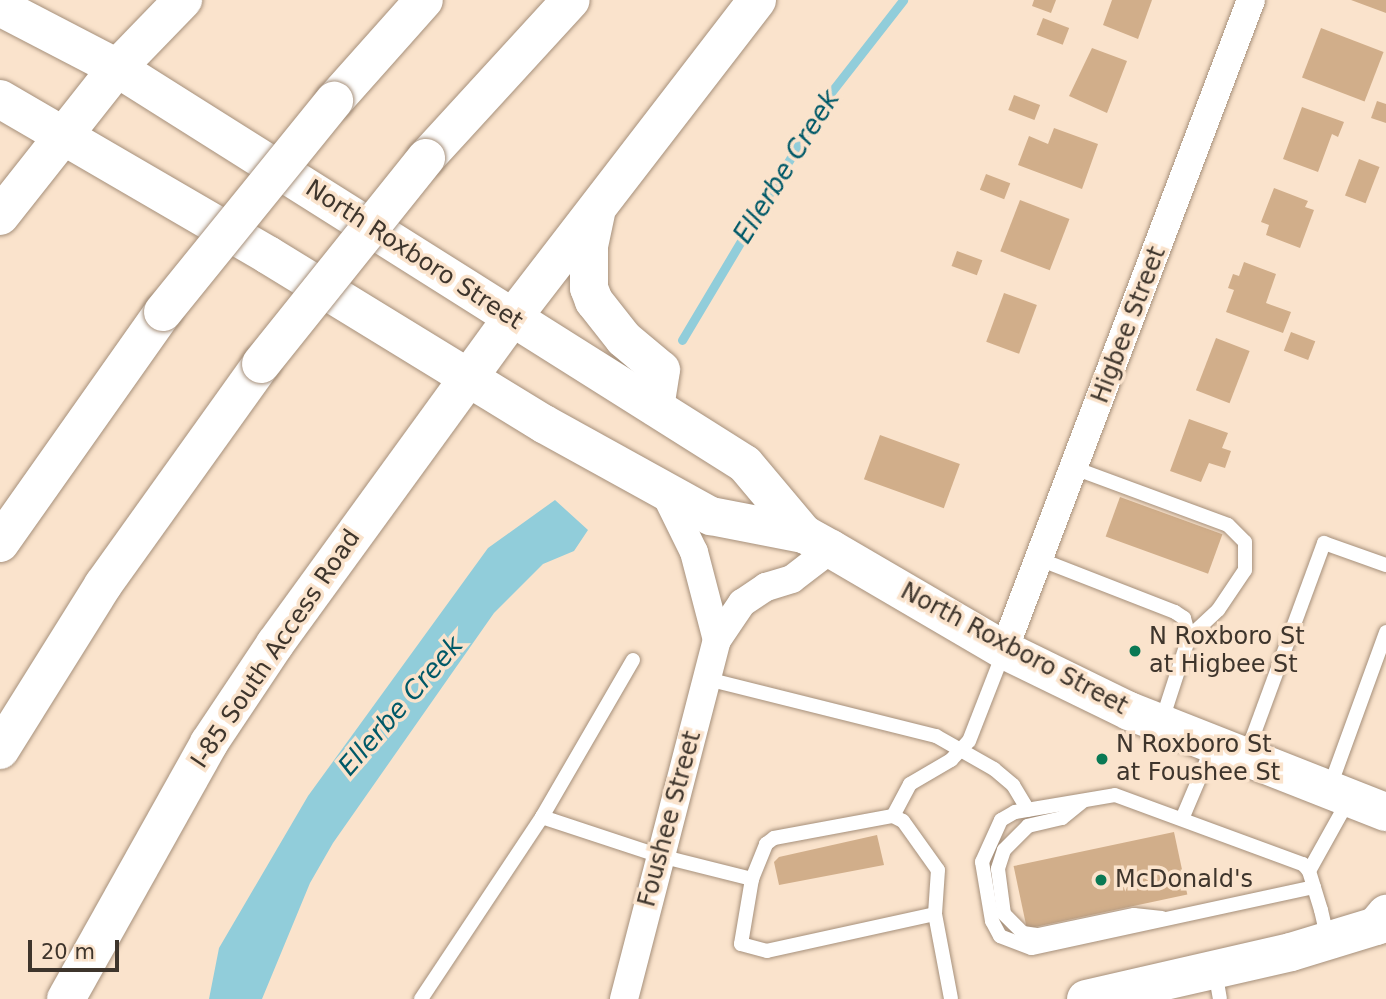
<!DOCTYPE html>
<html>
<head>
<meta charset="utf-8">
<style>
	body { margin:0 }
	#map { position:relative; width:1386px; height:999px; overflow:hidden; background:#fae3cc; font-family:"DejaVu Sans",sans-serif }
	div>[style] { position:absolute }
	.water>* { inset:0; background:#91cdda }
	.stream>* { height:9px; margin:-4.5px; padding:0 4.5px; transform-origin:4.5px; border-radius:4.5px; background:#91cdda }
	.building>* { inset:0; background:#d1ae8a; transform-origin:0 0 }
	.roads { filter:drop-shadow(0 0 2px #a6907b) drop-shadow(0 0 2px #a6907b) }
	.lane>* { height:14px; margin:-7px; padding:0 7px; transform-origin:7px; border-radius:7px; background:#fff }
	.street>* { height:28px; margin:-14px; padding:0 14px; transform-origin:14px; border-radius:14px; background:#fff }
	.secondary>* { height:38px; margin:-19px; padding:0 19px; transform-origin:19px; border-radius:19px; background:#fff }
	.primary>* { height:38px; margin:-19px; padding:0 19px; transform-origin:19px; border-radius:19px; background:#fff }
	.highway>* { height:38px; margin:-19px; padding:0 19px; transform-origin:19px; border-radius:19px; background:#fff }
	.bridges { filter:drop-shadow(0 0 2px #a6907b) drop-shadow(0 0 2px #a6907b) }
	.highway-bridge>* { height:38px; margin:-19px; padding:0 19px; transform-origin:19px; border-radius:19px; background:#fff }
	.dots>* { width:19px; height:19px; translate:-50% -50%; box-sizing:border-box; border:4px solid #fae3cc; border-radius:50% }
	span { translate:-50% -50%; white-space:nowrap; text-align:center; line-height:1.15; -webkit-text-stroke:7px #fae3cc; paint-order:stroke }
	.street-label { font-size:24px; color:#3e352c }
	.poi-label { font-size:24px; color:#3e352c }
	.left { translate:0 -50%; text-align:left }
	.water-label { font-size:26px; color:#005968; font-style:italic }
	.scale { position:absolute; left:28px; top:940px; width:91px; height:32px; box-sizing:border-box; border:4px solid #3e352c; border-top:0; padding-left:9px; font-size:21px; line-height:24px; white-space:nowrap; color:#3e352c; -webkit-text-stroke:5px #fae3cc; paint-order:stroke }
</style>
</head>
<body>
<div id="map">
	<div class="water">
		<div style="clip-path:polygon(555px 500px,588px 530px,574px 551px,543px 564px,494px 613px,333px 843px,310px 883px,262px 999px,209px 999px,219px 948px,308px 796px,488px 548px)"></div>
	</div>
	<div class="stream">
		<div style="left:682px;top:340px;width:279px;rotate:-59.2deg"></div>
		<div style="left:825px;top:100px;width:127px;rotate:-52deg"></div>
	</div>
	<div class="building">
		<div style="clip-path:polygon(1034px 0,1056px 0,1051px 13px,1032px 6px)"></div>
		<div style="clip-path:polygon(1112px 0,1152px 0,1138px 39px,1103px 25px)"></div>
		<div style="clip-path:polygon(1351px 0,1386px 0,1386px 13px)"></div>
		<div style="left:1043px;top:18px;width:28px;height:18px;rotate:21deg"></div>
		<div style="left:1321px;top:28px;width:67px;height:53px;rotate:21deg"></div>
		<div style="clip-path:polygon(1092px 48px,1127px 61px,1107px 113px,1069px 96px)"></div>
		<div style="left:1014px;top:95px;width:28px;height:16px;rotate:21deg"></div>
		<div style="clip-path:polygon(1377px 101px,1386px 104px,1386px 123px,1371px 118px)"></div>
		<div style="clip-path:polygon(1302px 107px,1344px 122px,1338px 137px,1332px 134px,1318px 172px,1283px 159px)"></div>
		<div style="clip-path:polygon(1054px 128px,1098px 144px,1082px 189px,1018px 165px,1029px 136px,1048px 144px)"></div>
		<div style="left:1359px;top:159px;width:22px;height:39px;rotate:21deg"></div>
		<div style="left:986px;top:174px;width:26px;height:17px;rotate:21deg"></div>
		<div style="clip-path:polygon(1274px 188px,1308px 201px,1305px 207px,1314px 210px,1300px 248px,1266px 235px,1269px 225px,1261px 222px)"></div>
		<div style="left:1020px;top:200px;width:53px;height:55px;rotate:21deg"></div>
		<div style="left:957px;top:251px;width:27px;height:16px;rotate:20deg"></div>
		<div style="clip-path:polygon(1244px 262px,1276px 274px,1266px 303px,1291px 312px,1283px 333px,1226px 312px,1234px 290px,1228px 288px,1233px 274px,1239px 276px)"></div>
		<div style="left:1004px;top:293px;width:35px;height:52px;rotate:20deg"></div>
		<div style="left:1291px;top:332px;width:26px;height:20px;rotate:21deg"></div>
		<div style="left:1216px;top:338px;width:36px;height:56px;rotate:21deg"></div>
		<div style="clip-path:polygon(1189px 419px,1228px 433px,1222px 448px,1231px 451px,1225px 468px,1209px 463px,1201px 482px,1170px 471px)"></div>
		<div style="left:880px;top:435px;width:85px;height:47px;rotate:20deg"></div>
		<div style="left:1120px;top:497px;width:109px;height:42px;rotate:20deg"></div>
		<div style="left:1174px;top:832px;width:64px;height:164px;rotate:78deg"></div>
		<div style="clip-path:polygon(877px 835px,884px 865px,779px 885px,774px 862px,779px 857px)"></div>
	</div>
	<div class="roads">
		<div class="lane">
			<div style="left:1074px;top:468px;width:164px;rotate:20.3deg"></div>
			<div style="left:1228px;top:525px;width:24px;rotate:45deg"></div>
			<div style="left:1245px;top:542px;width:28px;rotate:90deg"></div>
			<div style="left:1245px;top:570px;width:48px;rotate:124deg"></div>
			<div style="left:1218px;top:610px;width:40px;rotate:137deg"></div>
			<div style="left:1189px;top:637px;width:90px;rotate:108deg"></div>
			<div style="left:1039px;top:559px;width:146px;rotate:21.3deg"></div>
			<div style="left:1175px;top:612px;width:11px;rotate:34deg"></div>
			<div style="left:1184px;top:618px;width:20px;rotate:75deg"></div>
			<div style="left:633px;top:660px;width:181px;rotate:120.1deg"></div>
			<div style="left:542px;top:817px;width:124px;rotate:18.3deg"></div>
			<div style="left:660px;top:856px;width:95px;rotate:14deg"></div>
			<div style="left:707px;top:679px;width:236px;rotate:14deg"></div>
			<div style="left:936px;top:736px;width:67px;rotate:29.6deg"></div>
			<div style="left:994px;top:769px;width:25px;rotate:40deg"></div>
			<div style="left:1013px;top:785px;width:29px;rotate:59deg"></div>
			<div style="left:1246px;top:755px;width:226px;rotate:-69.8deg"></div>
			<div style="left:1324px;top:543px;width:66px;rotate:19.5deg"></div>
			<div style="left:1329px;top:789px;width:167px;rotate:-70deg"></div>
			<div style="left:1083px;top:801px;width:27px;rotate:141deg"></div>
			<div style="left:1062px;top:818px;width:35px;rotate:167deg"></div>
			<div style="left:1028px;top:826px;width:34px;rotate:135deg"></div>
			<div style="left:1004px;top:850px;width:20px;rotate:108deg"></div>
			<div style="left:998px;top:869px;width:45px;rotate:82.4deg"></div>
			<div style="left:1004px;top:914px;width:27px;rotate:45deg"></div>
			<div style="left:1023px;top:933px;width:15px;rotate:8deg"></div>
			<div style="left:1038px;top:935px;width:98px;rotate:-11.8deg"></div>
			<div style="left:1134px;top:915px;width:28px;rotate:6deg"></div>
			<div style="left:893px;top:816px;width:36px;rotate:-62deg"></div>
			<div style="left:910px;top:784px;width:48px;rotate:-30.3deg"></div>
			<div style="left:951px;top:760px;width:26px;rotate:-47deg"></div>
			<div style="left:969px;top:741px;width:97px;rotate:-68.7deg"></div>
			<div style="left:1182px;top:819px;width:79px;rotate:-67deg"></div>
			<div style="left:1309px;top:871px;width:82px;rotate:-60.9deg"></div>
			<div style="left:1314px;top:887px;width:289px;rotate:167.8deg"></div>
			<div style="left:1031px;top:948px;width:33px;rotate:-159deg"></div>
			<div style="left:1000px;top:936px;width:17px;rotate:-118deg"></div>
			<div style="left:992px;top:921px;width:60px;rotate:-99.6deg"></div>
			<div style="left:982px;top:862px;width:46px;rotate:-65.7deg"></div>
			<div style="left:1001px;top:820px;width:16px;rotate:-30deg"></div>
			<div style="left:1015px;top:812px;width:101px;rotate:-9.6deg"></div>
			<div style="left:1115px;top:795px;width:200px;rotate:20.2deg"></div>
			<div style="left:1303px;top:864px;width:9px;rotate:49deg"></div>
			<div style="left:1309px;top:871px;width:41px;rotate:72.9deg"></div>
			<div style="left:1321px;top:910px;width:31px;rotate:77deg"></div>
			<div style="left:935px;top:914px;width:172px;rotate:167.6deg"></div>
			<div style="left:767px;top:951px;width:27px;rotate:-165deg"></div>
			<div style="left:741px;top:944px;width:66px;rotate:-80.4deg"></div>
			<div style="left:752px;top:879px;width:38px;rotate:-68deg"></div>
			<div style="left:766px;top:844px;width:10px;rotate:-37deg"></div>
			<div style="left:774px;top:838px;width:121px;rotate:-10.5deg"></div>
			<div style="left:893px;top:816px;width:11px;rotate:27deg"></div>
			<div style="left:903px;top:821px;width:60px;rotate:54.5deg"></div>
			<div style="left:938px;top:870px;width:44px;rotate:93.9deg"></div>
			<div style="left:935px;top:914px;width:86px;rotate:79.3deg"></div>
			<div style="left:1215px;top:971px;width:28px;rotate:80deg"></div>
			<div style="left:421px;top:999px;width:219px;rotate:-56.4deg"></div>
		</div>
		<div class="street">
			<div style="left:663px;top:489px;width:70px;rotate:63.8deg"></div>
			<div style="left:694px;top:552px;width:91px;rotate:75.4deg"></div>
			<div style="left:1004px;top:650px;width:695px;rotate:-69.19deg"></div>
			<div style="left:624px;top:999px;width:371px;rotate:-75.5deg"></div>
			<div style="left:717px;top:640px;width:45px;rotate:-56deg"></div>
			<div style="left:742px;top:603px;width:29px;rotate:-34deg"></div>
			<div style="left:766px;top:587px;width:27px;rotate:-17deg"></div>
			<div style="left:792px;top:579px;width:49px;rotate:-37.6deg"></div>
		</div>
		<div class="secondary">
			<div style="left:1086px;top:999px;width:210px;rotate:-12.9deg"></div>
			<div style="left:1291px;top:952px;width:99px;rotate:-17deg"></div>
		</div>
		<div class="primary">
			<div style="left:0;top:7px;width:132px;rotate:27.5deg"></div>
			<div style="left:117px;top:68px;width:742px;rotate:32.23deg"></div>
			<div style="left:745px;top:464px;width:92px;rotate:49.9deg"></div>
			<div style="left:804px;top:534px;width:31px;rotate:29deg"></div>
			<div style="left:831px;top:549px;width:200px;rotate:30.3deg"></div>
			<div style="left:1004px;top:650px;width:139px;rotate:26deg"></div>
			<div style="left:1129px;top:711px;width:276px;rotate:21.5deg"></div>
			<div style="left:0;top:99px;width:310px;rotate:30.2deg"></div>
			<div style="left:268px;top:255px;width:324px;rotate:31.5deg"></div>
			<div style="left:544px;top:424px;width:191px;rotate:28.9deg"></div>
			<div style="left:711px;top:516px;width:95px;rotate:11deg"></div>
			<div style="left:0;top:216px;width:189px;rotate:-51.7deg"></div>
			<div style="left:1376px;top:926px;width:16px;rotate:-50deg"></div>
			<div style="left:66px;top:999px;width:293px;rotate:-60.8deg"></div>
			<div style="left:209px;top:743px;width:119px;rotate:-56.3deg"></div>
			<div style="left:275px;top:644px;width:404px;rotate:-54deg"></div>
		</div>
		<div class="highway">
			<div style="left:117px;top:68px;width:95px;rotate:-45.9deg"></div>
			<div style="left:334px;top:101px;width:135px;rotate:-48.3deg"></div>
			<div style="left:426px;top:158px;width:214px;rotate:-47.5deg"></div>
			<div style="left:596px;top:213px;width:35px;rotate:102deg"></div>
			<div style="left:589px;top:247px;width:41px;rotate:90deg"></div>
			<div style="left:589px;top:288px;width:14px;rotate:69deg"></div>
			<div style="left:594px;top:301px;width:48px;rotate:51.7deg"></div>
			<div style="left:624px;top:339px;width:48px;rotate:40deg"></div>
			<div style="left:661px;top:370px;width:37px;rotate:99deg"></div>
			<div style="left:513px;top:317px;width:400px;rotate:-52.4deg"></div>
			<div style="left:0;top:543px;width:283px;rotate:-54.8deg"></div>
			<div style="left:0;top:750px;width:195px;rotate:-58deg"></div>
			<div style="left:103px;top:585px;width:272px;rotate:-54.4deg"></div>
		</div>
	</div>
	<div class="bridges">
		<div class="highway-bridge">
			<div style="left:163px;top:312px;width:272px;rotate:-51deg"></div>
			<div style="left:261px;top:364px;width:264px;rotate:-51.3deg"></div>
		</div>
	</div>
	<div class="dots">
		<div style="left:1135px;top:651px;background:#0a7954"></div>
		<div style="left:1102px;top:759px;background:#0a7954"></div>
		<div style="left:1101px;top:880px;background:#0a7954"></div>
	</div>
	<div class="street-label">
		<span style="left:414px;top:255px;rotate:33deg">North Roxboro Street</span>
		<span style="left:1129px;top:325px;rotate:-69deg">Higbee Street</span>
		<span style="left:276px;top:649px;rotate:-56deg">I-85 South Access Road</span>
		<span style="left:1014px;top:649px;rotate:28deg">North Roxboro Street</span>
		<span style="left:670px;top:819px;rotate:-75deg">Foushee Street</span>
	</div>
	<div class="poi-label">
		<span class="left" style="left:1149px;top:651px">N Roxboro St<br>at Higbee St</span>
		<span class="left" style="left:1116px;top:759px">N Roxboro St<br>at Foushee St</span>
		<span class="left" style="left:1115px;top:880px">McDonald's</span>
	</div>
	<div class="water-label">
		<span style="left:787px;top:167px;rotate:-58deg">Ellerbe Creek</span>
		<span style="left:401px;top:706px;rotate:-49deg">Ellerbe Creek</span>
	</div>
	<div class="scale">20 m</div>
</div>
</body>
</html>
